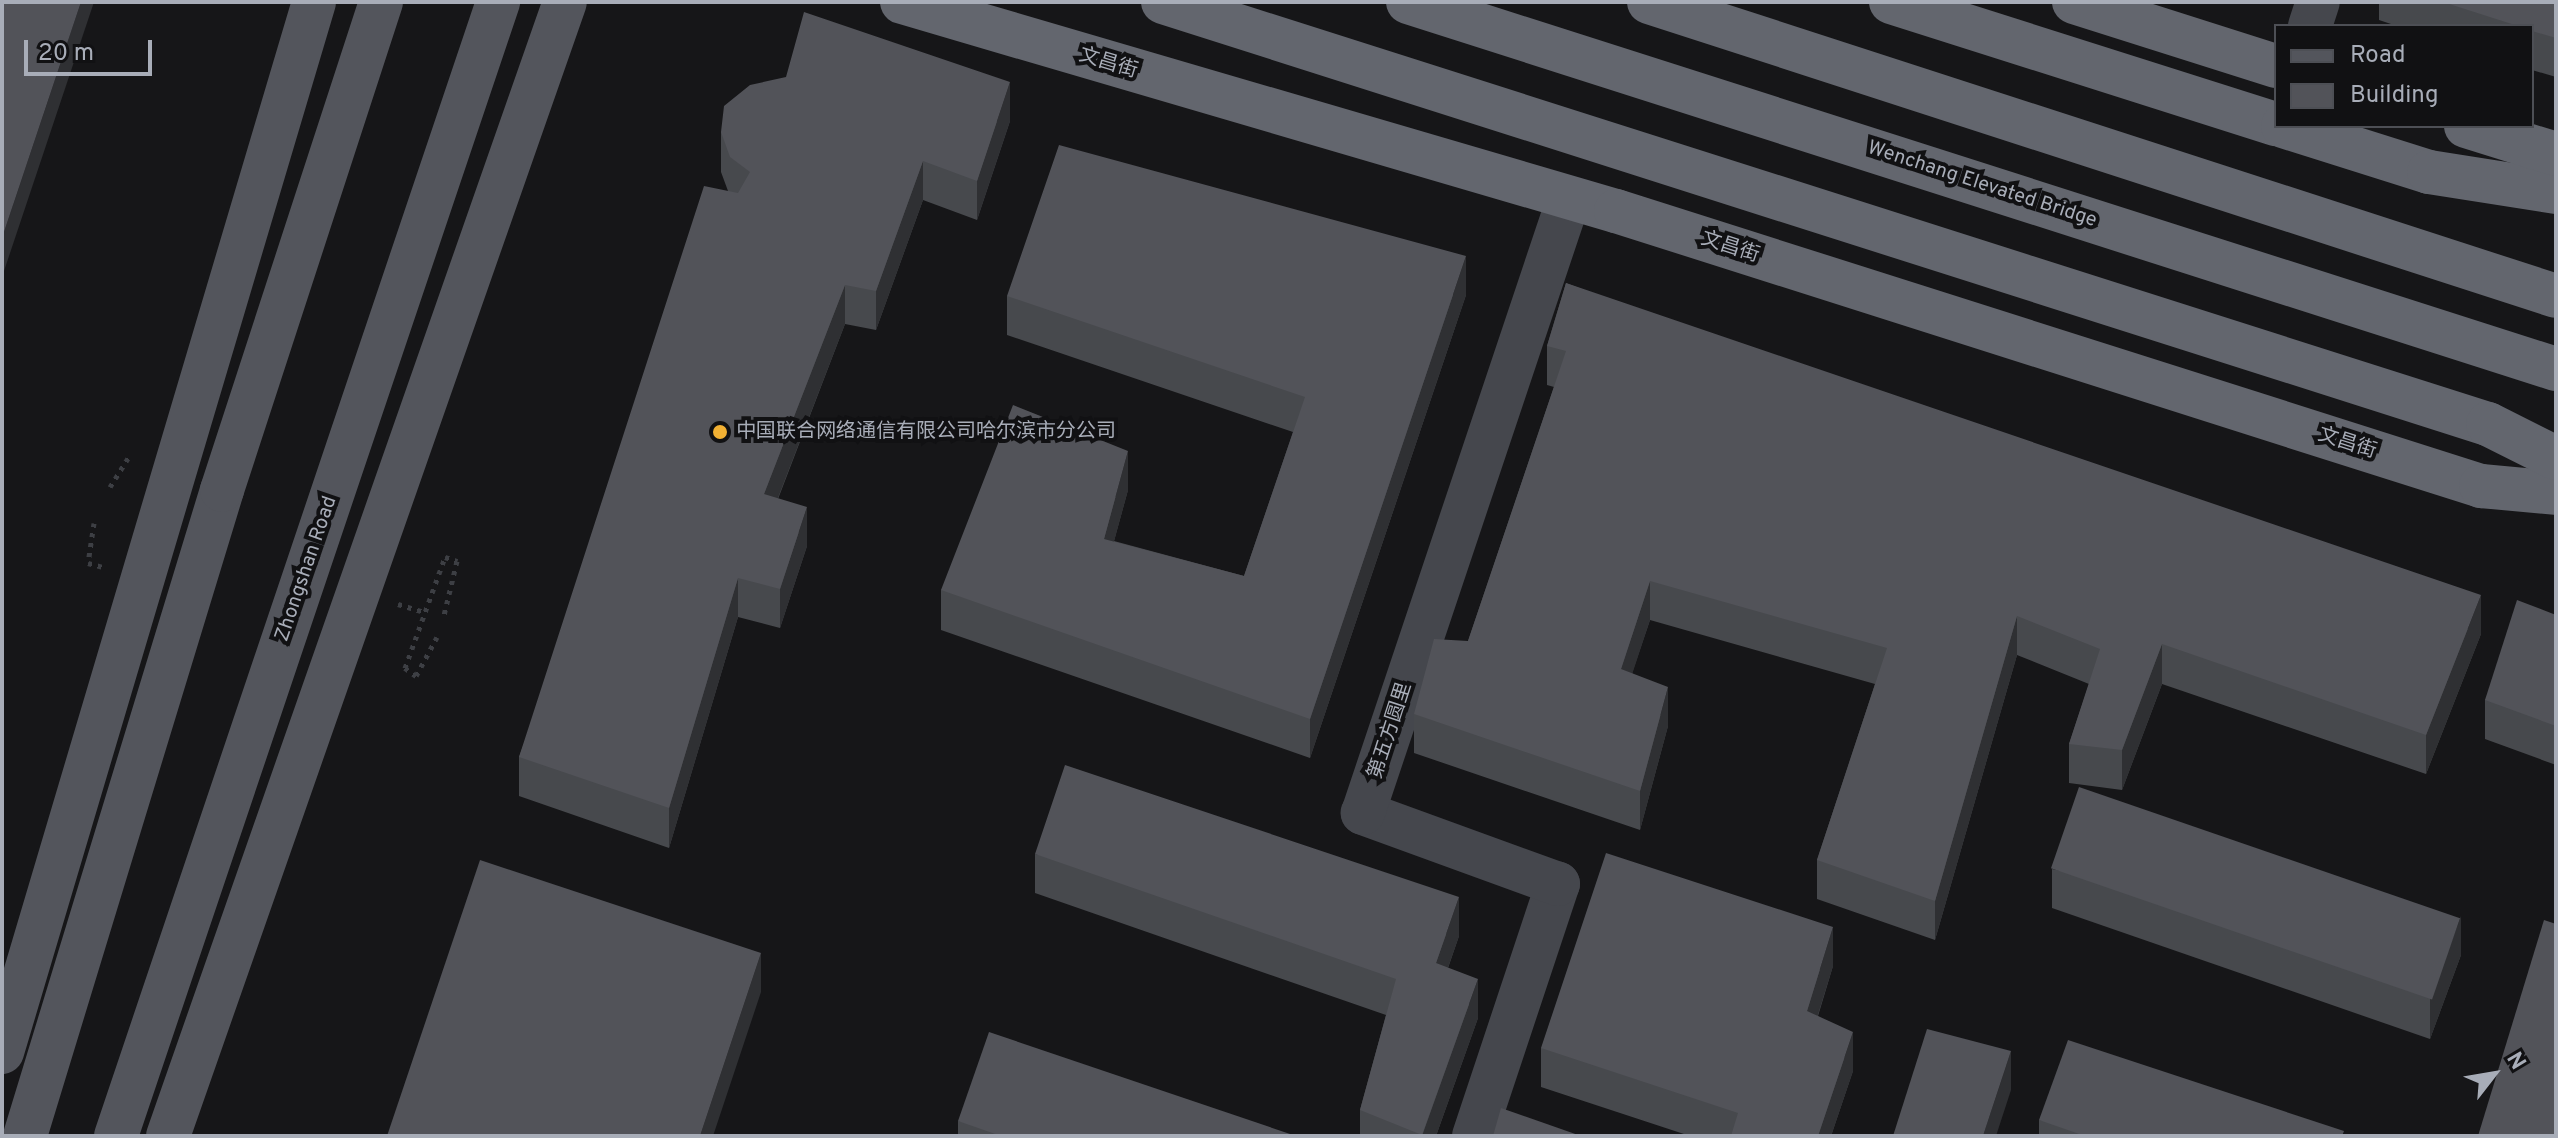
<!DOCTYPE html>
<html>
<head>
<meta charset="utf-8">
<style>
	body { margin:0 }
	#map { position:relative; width:2558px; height:1138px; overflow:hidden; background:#161618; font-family:Overpass,"Noto Sans SC",sans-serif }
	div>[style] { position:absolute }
	.path>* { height:5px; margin-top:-2.5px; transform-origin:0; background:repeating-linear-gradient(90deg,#3d3f44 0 4px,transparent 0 10px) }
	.secondary>* { height:44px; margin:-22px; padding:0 22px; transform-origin:22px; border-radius:22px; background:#45474d }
	.primary>* { height:44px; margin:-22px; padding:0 22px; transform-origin:22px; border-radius:22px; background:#53555c }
	.highway>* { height:44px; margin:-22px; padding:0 22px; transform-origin:22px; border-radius:22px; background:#63666e }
	.wall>* { inset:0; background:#47494d }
	.shaded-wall>* { inset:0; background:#2f3033 }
	.building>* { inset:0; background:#525359; transform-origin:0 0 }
	.dots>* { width:22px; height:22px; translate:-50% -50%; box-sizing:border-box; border:4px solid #111113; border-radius:50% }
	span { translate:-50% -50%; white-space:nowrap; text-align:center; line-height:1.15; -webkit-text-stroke:8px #111113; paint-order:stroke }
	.street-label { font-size:20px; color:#a8adb8 }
	.poi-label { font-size:20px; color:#a8adb8 }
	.left { translate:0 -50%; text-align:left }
	.frame { position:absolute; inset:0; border:4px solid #a8adb8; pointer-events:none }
	.legend { position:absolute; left:2274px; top:24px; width:260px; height:104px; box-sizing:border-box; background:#111113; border:2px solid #4d4f55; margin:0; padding:10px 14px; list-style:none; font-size:24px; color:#a8adb8 }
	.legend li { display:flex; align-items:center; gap:16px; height:40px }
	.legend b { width:40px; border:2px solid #4d4f55 }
	.north { position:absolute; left:2454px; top:1034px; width:80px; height:80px; -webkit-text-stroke:6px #111113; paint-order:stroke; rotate:59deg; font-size:22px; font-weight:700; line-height:32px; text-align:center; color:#a8adb8 }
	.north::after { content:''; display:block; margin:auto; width:28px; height:36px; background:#a8adb8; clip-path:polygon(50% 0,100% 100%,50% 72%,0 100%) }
	.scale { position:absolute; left:24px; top:40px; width:128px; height:36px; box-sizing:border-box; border:4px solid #a8adb8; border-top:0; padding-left:10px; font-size:24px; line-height:28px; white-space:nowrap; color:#a8adb8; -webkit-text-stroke:6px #111113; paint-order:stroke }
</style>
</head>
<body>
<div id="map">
	<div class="path">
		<div style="left:110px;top:487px;width:39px;rotate:-58deg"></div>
		<div style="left:94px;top:523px;width:40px;rotate:98.5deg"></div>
		<div style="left:88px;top:563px;width:16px;rotate:15deg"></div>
		<div style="left:398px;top:604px;width:27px;rotate:17deg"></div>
		<div style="left:437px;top:637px;width:44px;rotate:118.3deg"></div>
		<div style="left:416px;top:676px;width:14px;rotate:-144deg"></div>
		<div style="left:405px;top:668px;width:118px;rotate:-70.2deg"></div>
		<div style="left:445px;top:557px;width:13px;rotate:18deg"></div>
		<div style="left:457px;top:561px;width:56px;rotate:103.5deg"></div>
	</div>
	<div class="secondary">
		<div style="left:2310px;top:26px;width:25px;rotate:-72deg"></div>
		<div style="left:1474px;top:1136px;width:266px;rotate:-71.6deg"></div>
		<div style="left:1558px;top:884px;width:208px;rotate:-160deg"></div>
		<div style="left:1363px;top:813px;width:645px;rotate:-71.48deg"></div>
	</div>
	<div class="primary">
		<div style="left:2px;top:1052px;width:1095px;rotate:-73.45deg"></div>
		<div style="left:25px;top:1136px;width:675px;rotate:-73.04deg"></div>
		<div style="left:222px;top:490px;width:513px;rotate:-71.95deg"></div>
		<div style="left:116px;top:1136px;width:1197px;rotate:-71.38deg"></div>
		<div style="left:168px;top:1136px;width:1201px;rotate:-70.71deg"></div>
	</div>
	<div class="highway">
		<div style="left:902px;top:2px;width:744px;rotate:16.32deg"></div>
		<div style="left:1616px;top:211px;width:908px;rotate:17.64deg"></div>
		<div style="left:2481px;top:486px;width:75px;rotate:5.3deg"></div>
		<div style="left:1163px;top:2px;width:1391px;rotate:17.67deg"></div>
		<div style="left:2488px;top:424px;width:76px;rotate:26.6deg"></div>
		<div style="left:1408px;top:2px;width:1205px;rotate:17.73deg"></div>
		<div style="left:1649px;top:2px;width:953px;rotate:17.96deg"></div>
		<div style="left:1891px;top:2px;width:404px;rotate:17.6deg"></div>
		<div style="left:2074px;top:2px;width:212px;rotate:17.6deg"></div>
		<div style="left:2283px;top:126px;width:153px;rotate:17.5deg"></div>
		<div style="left:2429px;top:172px;width:129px;rotate:8.9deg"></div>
		<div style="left:2466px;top:126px;width:94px;rotate:17.3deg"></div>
	</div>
	<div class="wall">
		<div style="clip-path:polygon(2379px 2px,2556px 2px,2556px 77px,2532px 70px,2532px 26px,2397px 26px,2379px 20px)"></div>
		<div style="clip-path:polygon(1010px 121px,977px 220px,923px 200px,876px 330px,845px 324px,778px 499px,807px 546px,780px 628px,738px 617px,669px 848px,519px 796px,519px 757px,728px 191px,721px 172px,721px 132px)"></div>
		<div style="clip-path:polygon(1566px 283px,2481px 634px,2426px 774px,2162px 684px,2122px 790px,2069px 783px,2069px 744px,2089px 684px,2017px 655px,1935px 940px,1817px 899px,1817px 860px,1875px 684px,1650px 620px,1632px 673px,1668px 726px,1640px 830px,1414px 753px,1414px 714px,1468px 641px,1554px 387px,1547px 385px,1547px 346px)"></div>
		<div style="clip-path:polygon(1466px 295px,1310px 758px,941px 630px,941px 590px,1128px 490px,1114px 541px,1244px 576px,1293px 432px,1007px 335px,1007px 296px)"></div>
		<div style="clip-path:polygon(2556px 615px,2556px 765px,2485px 739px,2485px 700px)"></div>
		<div style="clip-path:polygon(1035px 854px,1459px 936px,1448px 968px,1478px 1018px,1436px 1136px,1360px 1136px,1360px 1110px,1386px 1015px,1035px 893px)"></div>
		<div style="clip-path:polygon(2052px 869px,2461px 955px,2430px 1039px,2052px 908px)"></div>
		<div style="clip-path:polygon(1833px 966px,1818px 1016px,1853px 1071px,1831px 1136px,1690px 1136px,1541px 1087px,1541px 1048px)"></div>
		<div style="clip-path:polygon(2039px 1120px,2344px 1136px,2039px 1136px)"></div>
		<div style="clip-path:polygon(958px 1121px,1296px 1136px,958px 1136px)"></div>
	</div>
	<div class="shaded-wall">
		<div style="clip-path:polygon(81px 2px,94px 2px,2px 277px,2px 238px)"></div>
		<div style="clip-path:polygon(1010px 82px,1010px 121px,977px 220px,977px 181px)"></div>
		<div style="clip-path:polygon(923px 161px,923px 200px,876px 330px,876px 291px)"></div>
		<div style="clip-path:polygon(1466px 256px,1466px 295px,1310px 758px,1310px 719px)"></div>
		<div style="clip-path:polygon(845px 285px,845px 324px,764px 534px,764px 494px)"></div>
		<div style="clip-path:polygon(1128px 451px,1128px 490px,1104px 578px,1104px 539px)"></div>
		<div style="clip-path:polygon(807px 507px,807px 546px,780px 628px,780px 589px)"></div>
		<div style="clip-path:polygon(738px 578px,738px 617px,669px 848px,669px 808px)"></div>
		<div style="clip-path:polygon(1650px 581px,1650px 620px,1621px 708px,1621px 669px)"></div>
		<div style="clip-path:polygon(2481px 595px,2481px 634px,2426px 774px,2426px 735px)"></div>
		<div style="clip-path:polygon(2017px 616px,2017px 655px,1935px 940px,1935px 901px)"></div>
		<div style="clip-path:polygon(2162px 644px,2162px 684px,2122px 790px,2122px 750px)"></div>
		<div style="clip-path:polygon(1668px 687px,1668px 726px,1640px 830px,1640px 791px)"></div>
		<div style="clip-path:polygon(1459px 897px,1459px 936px,1436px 1002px,1436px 963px)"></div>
		<div style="clip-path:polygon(2461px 916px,2461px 955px,2430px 1039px,2430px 1000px)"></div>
		<div style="clip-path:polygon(1833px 927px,1833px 966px,1807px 1050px,1807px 1011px)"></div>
		<div style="clip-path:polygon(761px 953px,761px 992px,713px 1136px,700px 1136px)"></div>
		<div style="clip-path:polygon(1478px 979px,1478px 1018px,1436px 1136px,1422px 1136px)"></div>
		<div style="clip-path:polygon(1853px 1032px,1853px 1071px,1831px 1136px,1818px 1136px)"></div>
		<div style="clip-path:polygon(2011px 1051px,2011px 1090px,1996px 1136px,1983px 1136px)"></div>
	</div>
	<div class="building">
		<div style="clip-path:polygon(2px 2px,81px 2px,2px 238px)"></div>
		<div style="clip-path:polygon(2443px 2px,2556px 2px,2556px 38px,2532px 31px,2532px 26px,2518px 26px)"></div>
		<div style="clip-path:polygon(804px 12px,1010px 82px,977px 181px,923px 161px,876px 291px,845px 285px,764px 494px,807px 507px,780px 589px,738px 578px,669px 808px,519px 757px,704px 186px,738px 193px,750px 172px,730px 157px,721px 132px,724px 106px,750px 85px,786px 77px)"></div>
		<div style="clip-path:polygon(1059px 145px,1466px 256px,1310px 719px,941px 590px,1013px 405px,1128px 451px,1104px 539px,1244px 576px,1305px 397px,1007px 296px)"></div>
		<div style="clip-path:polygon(1566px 283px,2481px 595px,2426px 735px,2162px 644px,2122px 750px,2069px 744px,2100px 649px,2017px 616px,1935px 901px,1817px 860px,1887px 648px,1650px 581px,1621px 669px,1668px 687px,1640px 791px,1414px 714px,1434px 639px,1468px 641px,1566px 351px,1547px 346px)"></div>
		<div style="clip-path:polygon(2517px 600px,2556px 615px,2556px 726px,2485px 700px)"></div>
		<div style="clip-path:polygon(1065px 765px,1459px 897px,1436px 963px,1478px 979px,1422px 1135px,1360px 1110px,1396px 979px,1035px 854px)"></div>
		<div style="left:2079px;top:787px;width:403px;height:86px;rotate:19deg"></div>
		<div style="clip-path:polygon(1606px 853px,1833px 927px,1807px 1011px,1853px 1032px,1818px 1136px,1731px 1136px,1738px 1113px,1541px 1048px)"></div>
		<div style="clip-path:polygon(480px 860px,761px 953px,700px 1136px,387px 1136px)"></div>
		<div style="clip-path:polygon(2544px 920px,2556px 924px,2556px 1136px,2478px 1136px)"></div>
		<div style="clip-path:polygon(1927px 1029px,2011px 1051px,1983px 1136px,1893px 1136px)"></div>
		<div style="clip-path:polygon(989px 1032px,1296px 1136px,1001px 1136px,958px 1121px)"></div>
		<div style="clip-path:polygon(2068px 1040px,2344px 1131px,2342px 1136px,2085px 1136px,2039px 1120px)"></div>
		<div style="clip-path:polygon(1501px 1108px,1581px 1136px,1493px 1136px)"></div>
	</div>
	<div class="dots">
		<div style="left:720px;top:432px;background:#f2b134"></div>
	</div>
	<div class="street-label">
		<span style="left:1108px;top:64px;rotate:17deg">文昌街</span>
		<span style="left:1982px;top:185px;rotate:18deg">Wenchang Elevated Bridge</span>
		<span style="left:1730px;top:248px;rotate:18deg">文昌街</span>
		<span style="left:2347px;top:444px;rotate:18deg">文昌街</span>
		<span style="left:307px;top:569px;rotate:-71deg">Zhongshan Road</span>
		<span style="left:1391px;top:731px;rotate:-72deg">第五方圆里</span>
	</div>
	<div class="poi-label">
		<span class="left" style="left:736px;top:432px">中国联合网络通信有限公司哈尔滨市分公司</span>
	</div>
	<div class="frame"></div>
	<ul class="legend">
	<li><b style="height:10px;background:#53555c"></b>Road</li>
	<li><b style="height:22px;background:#525359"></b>Building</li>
	</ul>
	<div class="north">N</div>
	<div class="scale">20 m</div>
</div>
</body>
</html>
